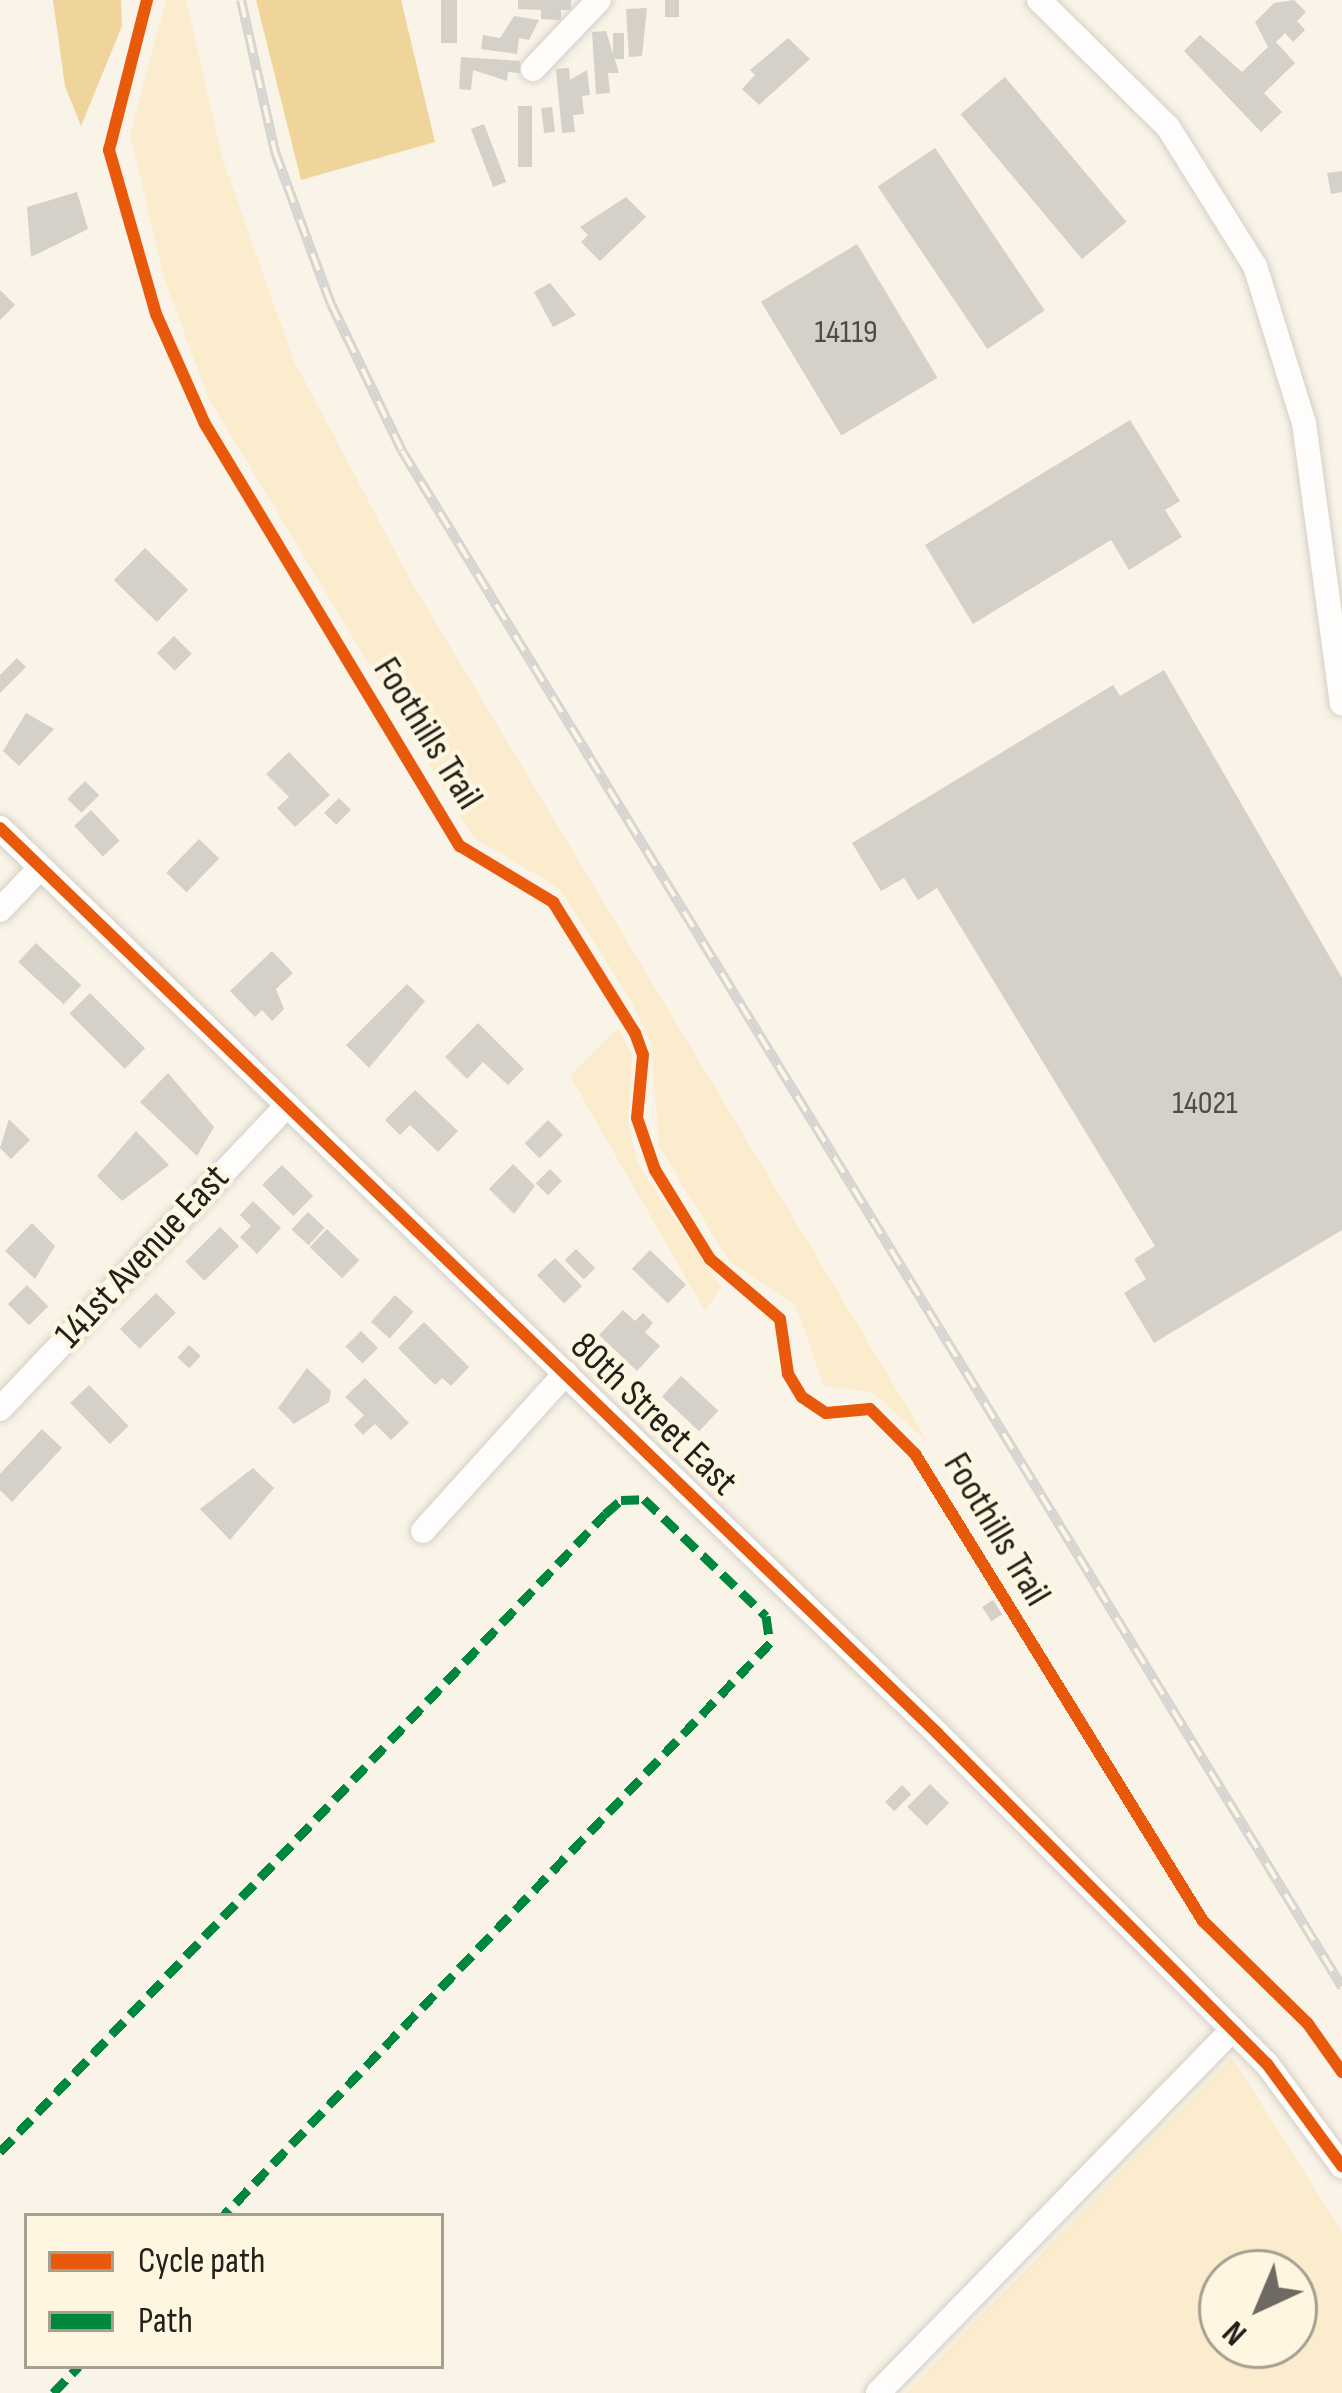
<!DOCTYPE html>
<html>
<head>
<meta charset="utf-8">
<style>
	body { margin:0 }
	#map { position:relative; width:1342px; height:2393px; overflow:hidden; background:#f9f3e8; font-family:"Sofia Sans Condensed",sans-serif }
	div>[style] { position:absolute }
	.green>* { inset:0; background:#fbeccd }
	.forest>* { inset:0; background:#efd49b }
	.building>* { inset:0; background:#d5d0c8; transform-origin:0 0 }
	.roads { filter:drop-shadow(0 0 3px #d4d0c7) drop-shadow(0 0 3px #d4d0c7) }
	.minor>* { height:24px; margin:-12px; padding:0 12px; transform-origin:12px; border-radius:12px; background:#fefdfc }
	.rail>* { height:10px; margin-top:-5px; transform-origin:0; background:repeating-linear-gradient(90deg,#fff6e2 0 18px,#d6d5d2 0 36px); box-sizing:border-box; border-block:3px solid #d6d5d2 }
	.quiet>* { height:9px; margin-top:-4.5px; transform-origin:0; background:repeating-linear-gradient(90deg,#00873e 0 18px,transparent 0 27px) }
	.cycleway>* { height:12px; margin:-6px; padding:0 6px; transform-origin:6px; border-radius:6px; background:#e8590c }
	span { translate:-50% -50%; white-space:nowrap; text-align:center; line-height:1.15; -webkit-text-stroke:9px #fff6e2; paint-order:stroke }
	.number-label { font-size:33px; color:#504c45 }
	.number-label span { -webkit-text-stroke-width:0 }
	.street-label { font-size:39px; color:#232019 }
	.legend { position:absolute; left:24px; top:2213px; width:420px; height:156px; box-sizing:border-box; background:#fff6e2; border:3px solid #a7a092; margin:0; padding:15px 21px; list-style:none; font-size:36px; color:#232019 }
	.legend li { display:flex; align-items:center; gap:24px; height:60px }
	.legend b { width:60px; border:3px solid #a7a092 }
	.north { position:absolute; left:1198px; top:2249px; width:120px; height:120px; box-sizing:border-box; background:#fff6e2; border:3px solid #a7a092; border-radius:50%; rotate:224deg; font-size:33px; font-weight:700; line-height:48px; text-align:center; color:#232019 }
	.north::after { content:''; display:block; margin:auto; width:42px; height:54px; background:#6e6a61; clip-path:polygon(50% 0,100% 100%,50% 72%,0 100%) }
</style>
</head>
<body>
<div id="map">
	<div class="green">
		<div style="clip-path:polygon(166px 0,186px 0,223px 160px,293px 359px,412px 583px,928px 1442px,872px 1392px,824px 1386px,795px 1304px,729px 1261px,659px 1146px,651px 1044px,631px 1000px,559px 888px,473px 837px,208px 397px,163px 274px,130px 134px)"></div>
		<div style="clip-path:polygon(618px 1028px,632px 1055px,628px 1122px,637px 1163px,721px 1287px,705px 1311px,570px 1076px)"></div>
		<div style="clip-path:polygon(evenodd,1232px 2057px,1342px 2232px,1342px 2393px,906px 2393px,1232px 2057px,1222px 2273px,1294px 2273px,1294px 2345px,1222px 2345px,1222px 2273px)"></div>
	</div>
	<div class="forest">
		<div style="clip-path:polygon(53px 0,121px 0,122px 26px,81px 126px,65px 86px)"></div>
		<div style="clip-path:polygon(256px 0,401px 0,435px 142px,301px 180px)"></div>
	</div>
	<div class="building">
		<div style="left:441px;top:0;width:16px;height:43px"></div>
		<div style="clip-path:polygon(518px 0,571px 0,571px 10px,561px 10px,561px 20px,541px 19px,541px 10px,518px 9px)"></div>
		<div style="left:665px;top:0;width:14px;height:17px"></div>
		<div style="clip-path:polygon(1294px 0,1306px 12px,1297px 21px,1305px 30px,1293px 42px,1285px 33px,1276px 42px,1295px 63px,1264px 93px,1282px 112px,1261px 132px,1184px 51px,1200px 35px,1242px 72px,1268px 47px,1255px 22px,1274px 3px)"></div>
		<div style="clip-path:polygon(647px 8px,642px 56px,629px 57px,626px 9px)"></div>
		<div style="clip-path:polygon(514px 16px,539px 20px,529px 40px,519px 38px,517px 54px,481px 49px,483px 35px,500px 38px)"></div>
		<div style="clip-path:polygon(606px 31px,619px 73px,608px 73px,610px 93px,596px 94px,592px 32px)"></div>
		<div style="left:613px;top:33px;width:11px;height:26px"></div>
		<div style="clip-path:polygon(788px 38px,810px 59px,759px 105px,742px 89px,755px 75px,750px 70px)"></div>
		<div style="clip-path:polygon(461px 57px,520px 61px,520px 73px,508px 72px,507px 81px,473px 70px,471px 90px,459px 89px)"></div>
		<div style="clip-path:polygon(569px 68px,570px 80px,587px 70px,590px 95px,582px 96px,584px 114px,573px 115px,575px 132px,562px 133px,556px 69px)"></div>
		<div style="left:1005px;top:77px;width:189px;height:58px;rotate:50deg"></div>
		<div style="left:518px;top:106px;width:14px;height:61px"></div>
		<div style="left:552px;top:107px;width:25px;height:11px;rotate:83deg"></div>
		<div style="left:484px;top:124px;width:62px;height:14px;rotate:69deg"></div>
		<div style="left:935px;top:148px;width:196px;height:69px;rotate:56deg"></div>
		<div style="clip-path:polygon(1342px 171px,1342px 192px,1331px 194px,1327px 173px)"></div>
		<div style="clip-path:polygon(77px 192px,88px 229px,31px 257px,27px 207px)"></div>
		<div style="clip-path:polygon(626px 197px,646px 217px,600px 261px,581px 242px,588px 235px,580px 227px)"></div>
		<div style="left:857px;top:244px;width:156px;height:112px;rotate:59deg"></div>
		<div style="clip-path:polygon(550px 283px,576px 315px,553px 327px,534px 292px)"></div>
		<div style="clip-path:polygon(0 290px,15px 305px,0 320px)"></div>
		<div style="clip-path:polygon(1130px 420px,1180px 501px,1165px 510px,1182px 537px,1129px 570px,1111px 540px,973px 624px,925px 545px)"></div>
		<div style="left:145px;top:548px;width:60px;height:45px;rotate:44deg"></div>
		<div style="left:174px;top:636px;width:25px;height:24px;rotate:45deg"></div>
		<div style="clip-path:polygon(17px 658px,26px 667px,0 693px,0 675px)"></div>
		<div style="clip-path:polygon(1164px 670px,1342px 978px,1342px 1230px,1154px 1343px,1124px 1293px,1146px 1279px,1134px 1259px,1155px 1246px,937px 888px,918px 900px,904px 878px,881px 891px,852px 843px,1113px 685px,1120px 696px)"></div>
		<div style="clip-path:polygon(26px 713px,54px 729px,19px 766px,3px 751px)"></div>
		<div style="clip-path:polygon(289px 752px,330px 795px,295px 827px,277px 808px,289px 797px,266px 774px)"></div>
		<div style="left:85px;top:781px;width:20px;height:25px;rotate:45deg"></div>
		<div style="left:339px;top:798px;width:17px;height:21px;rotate:45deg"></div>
		<div style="left:91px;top:810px;width:42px;height:23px;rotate:47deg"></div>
		<div style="left:199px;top:839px;width:28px;height:47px;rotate:44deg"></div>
		<div style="left:36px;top:943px;width:62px;height:26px;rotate:43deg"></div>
		<div style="clip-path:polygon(272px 951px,293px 973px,276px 989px,284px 1009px,272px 1021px,262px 1010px,255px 1017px,230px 991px)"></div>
		<div style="clip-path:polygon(407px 984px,425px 1001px,369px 1068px,346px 1045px)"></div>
		<div style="left:90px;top:993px;width:78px;height:29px;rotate:45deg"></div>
		<div style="clip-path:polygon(478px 1023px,524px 1069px,508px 1085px,483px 1062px,467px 1079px,445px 1057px)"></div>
		<div style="clip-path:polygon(168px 1073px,214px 1127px,197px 1156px,140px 1102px)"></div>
		<div style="clip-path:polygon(415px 1090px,458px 1131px,438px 1152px,410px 1125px,400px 1135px,385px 1120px)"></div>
		<div style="clip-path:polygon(9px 1119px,30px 1140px,11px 1159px,0 1148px)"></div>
		<div style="left:548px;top:1120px;width:21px;height:33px;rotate:45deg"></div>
		<div style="clip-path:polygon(136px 1131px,169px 1165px,122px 1201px,97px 1176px)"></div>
		<div style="clip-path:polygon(513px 1164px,535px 1186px,514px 1214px,489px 1189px)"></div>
		<div style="left:282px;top:1165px;width:44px;height:28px;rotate:45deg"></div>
		<div style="left:550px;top:1169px;width:17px;height:20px;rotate:45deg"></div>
		<div style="clip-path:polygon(253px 1201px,281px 1228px,257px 1254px,240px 1237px,251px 1226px,240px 1215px)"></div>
		<div style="left:308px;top:1212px;width:23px;height:24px;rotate:43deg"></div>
		<div style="clip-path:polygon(32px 1223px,55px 1246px,35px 1279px,5px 1251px)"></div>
		<div style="left:220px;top:1227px;width:27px;height:49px;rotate:45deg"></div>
		<div style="left:327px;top:1229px;width:45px;height:25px;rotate:44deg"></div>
		<div style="left:576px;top:1249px;width:27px;height:16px;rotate:45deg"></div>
		<div style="left:650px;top:1250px;width:50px;height:26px;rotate:44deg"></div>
		<div style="left:555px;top:1258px;width:39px;height:25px;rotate:46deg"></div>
		<div style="left:27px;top:1285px;width:30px;height:27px;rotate:45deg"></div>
		<div style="left:156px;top:1293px;width:28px;height:51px;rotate:45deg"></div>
		<div style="left:395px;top:1295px;width:25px;height:36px;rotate:42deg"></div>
		<div style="clip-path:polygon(623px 1310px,635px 1321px,643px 1313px,653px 1323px,645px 1332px,660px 1346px,637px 1371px,599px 1335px)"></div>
		<div style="clip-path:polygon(424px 1322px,469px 1367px,451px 1386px,442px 1378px,435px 1385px,398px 1348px)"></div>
		<div style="left:361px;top:1331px;width:24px;height:22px;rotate:45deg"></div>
		<div style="left:189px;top:1345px;width:16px;height:17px;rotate:43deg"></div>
		<div style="clip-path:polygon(307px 1368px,331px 1391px,329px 1402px,294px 1424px,278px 1408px)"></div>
		<div style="left:681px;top:1376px;width:51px;height:28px;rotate:43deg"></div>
		<div style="clip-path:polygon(365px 1378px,409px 1423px,391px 1440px,375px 1424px,363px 1435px,354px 1425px,364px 1415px,345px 1397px)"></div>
		<div style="left:89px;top:1385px;width:57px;height:26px;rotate:46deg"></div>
		<div style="clip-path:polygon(42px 1429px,62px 1448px,12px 1502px,0 1490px,0 1474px)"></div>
		<div style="clip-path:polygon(253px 1468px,274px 1488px,230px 1540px,200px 1509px)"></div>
		<div style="left:993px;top:1600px;width:17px;height:13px;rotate:57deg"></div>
		<div style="left:930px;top:1784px;width:27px;height:32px;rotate:45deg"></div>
		<div style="left:902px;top:1785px;width:13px;height:24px;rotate:45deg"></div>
	</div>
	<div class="roads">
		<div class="minor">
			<div style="left:1039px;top:0;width:181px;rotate:44.6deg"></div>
			<div style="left:1168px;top:127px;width:164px;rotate:58deg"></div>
			<div style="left:1255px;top:266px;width:164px;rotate:72.7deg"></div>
			<div style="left:1304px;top:423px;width:283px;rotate:82.3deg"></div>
			<div style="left:533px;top:69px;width:95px;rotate:-46.3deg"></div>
			<div style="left:0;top:828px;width:1303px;rotate:44deg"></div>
			<div style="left:937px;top:1733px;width:467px;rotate:45.1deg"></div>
			<div style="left:1267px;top:2064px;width:127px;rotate:53.7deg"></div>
			<div style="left:0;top:910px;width:58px;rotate:-46.4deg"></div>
			<div style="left:0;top:1409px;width:418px;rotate:-46.6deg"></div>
			<div style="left:423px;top:1531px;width:213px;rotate:-47.9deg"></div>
			<div style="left:878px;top:2393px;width:508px;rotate:-45.72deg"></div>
		</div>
	</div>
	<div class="rail">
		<div style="left:241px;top:0;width:156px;rotate:77.4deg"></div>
		<div style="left:275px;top:152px;width:162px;rotate:69.8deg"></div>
		<div style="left:331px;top:304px;width:163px;rotate:64.2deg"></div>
		<div style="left:402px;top:451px;width:1801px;rotate:58.53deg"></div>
	</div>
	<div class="quiet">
		<div style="left:0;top:2152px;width:879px;rotate:-46.52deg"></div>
		<div style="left:605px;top:1514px;width:21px;rotate:-41deg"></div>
		<div style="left:621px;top:1500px;width:23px;rotate:-2deg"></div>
		<div style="left:644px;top:1499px;width:169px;rotate:43.8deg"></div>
		<div style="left:766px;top:1616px;width:27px;rotate:82deg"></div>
		<div style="left:770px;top:1643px;width:792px;rotate:133.67deg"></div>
		<div style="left:53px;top:2393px;width:37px;rotate:-46deg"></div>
	</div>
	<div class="cycleway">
		<div style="left:147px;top:0;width:155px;rotate:104.2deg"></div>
		<div style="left:109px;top:150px;width:171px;rotate:74deg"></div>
		<div style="left:156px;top:314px;width:120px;rotate:66deg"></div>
		<div style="left:205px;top:424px;width:493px;rotate:58.9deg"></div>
		<div style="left:460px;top:846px;width:109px;rotate:31.1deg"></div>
		<div style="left:553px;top:902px;width:155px;rotate:58deg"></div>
		<div style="left:635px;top:1033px;width:23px;rotate:70deg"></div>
		<div style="left:643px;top:1055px;width:63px;rotate:95.4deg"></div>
		<div style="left:637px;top:1118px;width:55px;rotate:70.9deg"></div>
		<div style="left:655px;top:1170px;width:105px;rotate:58.3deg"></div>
		<div style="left:710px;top:1259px;width:92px;rotate:40.6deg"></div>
		<div style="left:780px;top:1319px;width:56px;rotate:81.7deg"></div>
		<div style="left:788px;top:1374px;width:27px;rotate:59deg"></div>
		<div style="left:802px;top:1397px;width:29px;rotate:34deg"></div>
		<div style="left:826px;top:1413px;width:44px;rotate:-5.2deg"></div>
		<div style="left:870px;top:1409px;width:64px;rotate:45deg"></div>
		<div style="left:915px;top:1454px;width:549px;rotate:58.34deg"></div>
		<div style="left:1203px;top:1921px;width:147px;rotate:44.4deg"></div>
		<div style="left:1308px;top:2024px;width:59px;rotate:54.7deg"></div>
		<div style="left:0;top:828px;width:1303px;rotate:44deg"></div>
		<div style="left:937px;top:1733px;width:467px;rotate:45.1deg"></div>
		<div style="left:1267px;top:2064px;width:127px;rotate:53.7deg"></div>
	</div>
	<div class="number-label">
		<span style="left:846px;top:333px">14119</span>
		<span style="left:1205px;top:1104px">14021</span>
	</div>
	<div class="street-label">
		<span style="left:427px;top:734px;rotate:58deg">Foothills Trail</span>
		<span style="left:143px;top:1257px;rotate:-47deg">141st Avenue East</span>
		<span style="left:653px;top:1415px;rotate:44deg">80th Street East</span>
		<span style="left:996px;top:1530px;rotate:59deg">Foothills Trail</span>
	</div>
	<ul class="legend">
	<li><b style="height:15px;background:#e8590c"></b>Cycle path</li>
	<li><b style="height:15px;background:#00873e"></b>Path</li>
	</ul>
	<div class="north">N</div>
</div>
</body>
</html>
